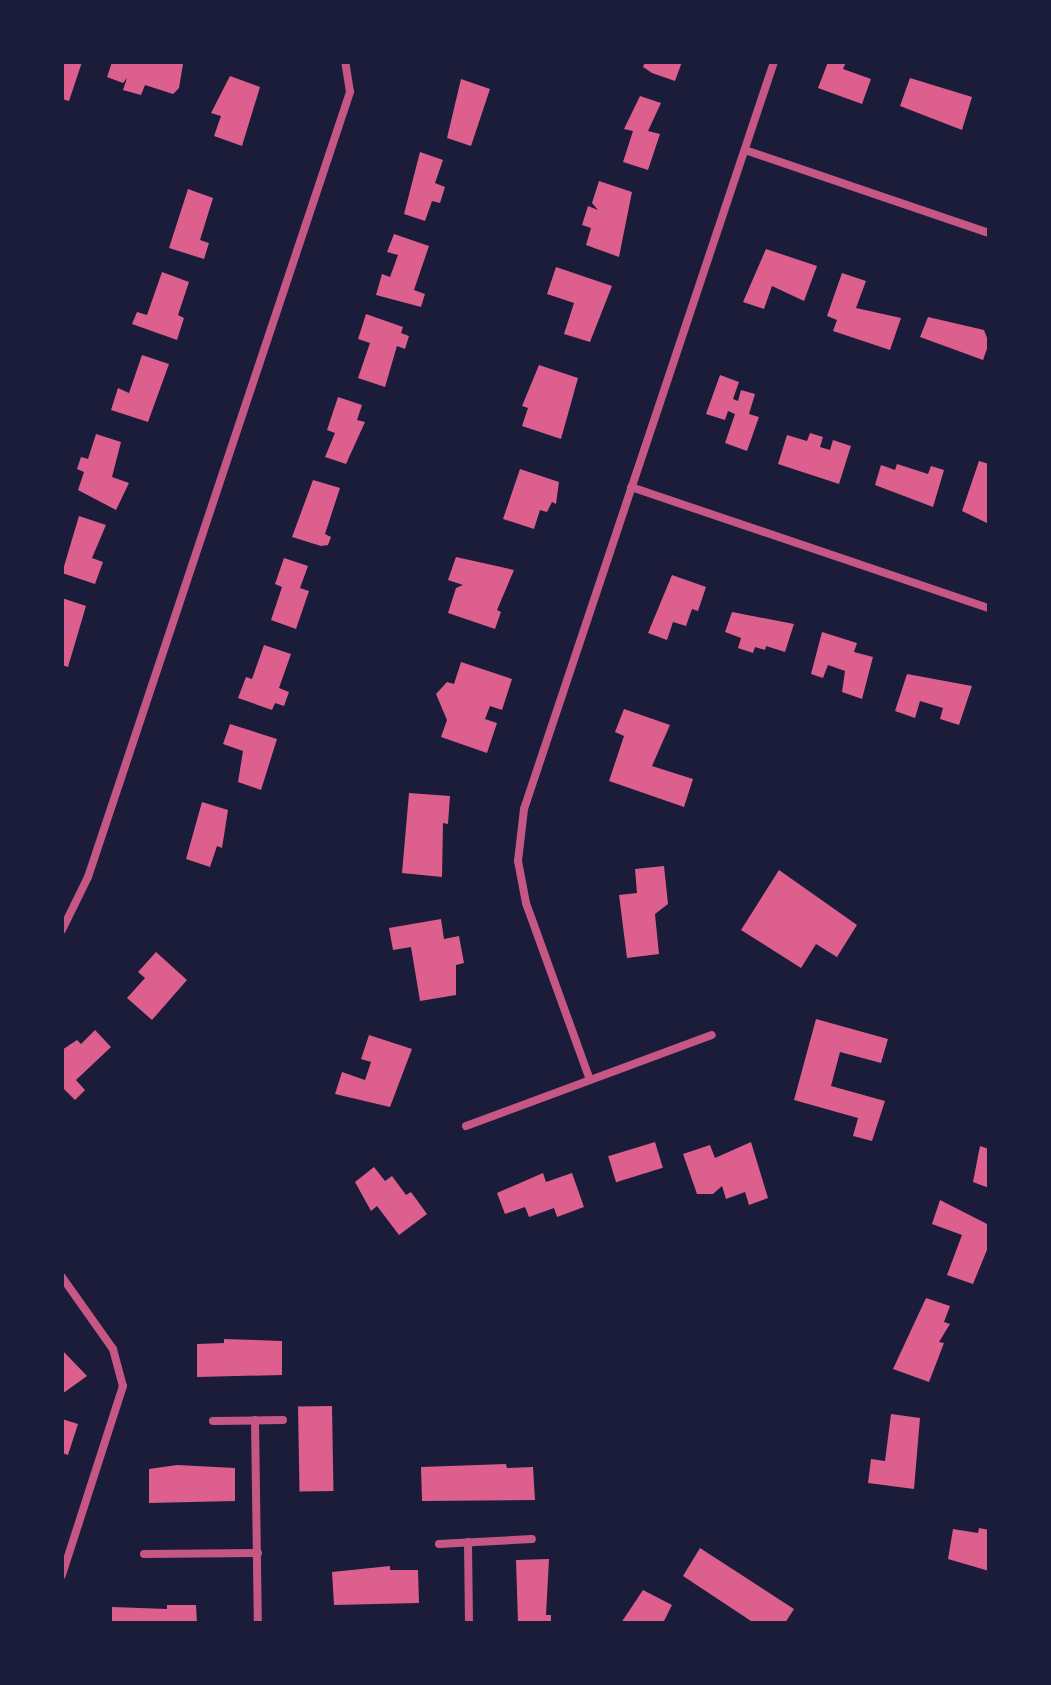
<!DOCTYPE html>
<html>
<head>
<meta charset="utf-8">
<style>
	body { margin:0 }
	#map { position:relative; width:1051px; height:1685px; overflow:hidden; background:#1b1b3a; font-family:"Work Sans",sans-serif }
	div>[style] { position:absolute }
	.building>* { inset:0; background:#dd5f8e; transform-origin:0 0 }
	.minor>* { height:8px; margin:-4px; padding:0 4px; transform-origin:4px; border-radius:4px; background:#c65784 }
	span { translate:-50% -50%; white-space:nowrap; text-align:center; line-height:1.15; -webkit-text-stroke:6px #1b1b3a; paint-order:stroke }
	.frame { position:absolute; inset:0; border:64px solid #1b1b3a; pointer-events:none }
</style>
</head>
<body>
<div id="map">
	<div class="building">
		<div style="clip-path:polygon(62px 62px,82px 62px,69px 101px,62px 99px)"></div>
		<div style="clip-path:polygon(112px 62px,183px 64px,179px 88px,173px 94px,145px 85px,141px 95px,123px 90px,127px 78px,123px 83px,107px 77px)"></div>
		<div style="clip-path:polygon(645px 62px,682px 62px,675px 81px,652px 73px,643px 67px)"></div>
		<div style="clip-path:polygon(828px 62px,846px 62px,843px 69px,871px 79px,862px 104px,818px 88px)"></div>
		<div style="clip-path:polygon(230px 76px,260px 87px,242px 146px,214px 136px,221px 116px,211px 113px)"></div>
		<div style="clip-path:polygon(910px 78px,972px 97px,962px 130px,900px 106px)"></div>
		<div style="clip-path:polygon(461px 79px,490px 89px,471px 146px,447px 138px)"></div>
		<div style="clip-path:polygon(640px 96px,661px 103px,648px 131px,660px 134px,648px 170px,623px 162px,633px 131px,624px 129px)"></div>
		<div style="clip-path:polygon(420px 152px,443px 160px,435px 183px,445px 187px,440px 203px,432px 201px,425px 221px,404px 214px)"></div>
		<div style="clip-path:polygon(599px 181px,632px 192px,619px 257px,586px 245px,591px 228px,582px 225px,588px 206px,598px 210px,592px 203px)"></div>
		<div style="clip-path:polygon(188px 189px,213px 198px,200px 240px,209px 243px,204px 259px,169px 248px)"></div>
		<div style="clip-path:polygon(394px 234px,429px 246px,414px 290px,425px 294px,421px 307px,376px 295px,382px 274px,390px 277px,398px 255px,387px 252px)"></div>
		<div style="clip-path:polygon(766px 249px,817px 266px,804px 301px,772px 286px,764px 309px,743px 302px)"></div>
		<div style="clip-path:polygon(556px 267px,612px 286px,590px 342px,564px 334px,574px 303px,547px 294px)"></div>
		<div style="clip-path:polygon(162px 272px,189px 282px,178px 315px,184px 318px,177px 340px,132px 324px,137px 312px,147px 315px)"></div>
		<div style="clip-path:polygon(842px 273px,866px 281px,856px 308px,901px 318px,890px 350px,833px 331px,837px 320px,827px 316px)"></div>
		<div style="clip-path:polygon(366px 314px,403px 327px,401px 333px,409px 336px,405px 349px,397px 346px,385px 387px,358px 378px,370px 343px,358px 339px)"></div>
		<div style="clip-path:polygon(928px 317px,984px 330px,989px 343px,983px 360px,920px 337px)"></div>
		<div style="clip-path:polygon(142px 355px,169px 364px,148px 422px,111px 410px,118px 388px,129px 393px)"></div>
		<div style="clip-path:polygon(539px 365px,578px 378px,561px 439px,522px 426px,528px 408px,522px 406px)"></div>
		<div style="clip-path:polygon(720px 375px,739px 382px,733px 399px,738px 401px,741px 390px,755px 394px,749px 414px,759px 417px,747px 451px,725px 443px,735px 414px,728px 411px,725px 420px,706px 414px)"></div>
		<div style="clip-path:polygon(338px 397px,362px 405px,357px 420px,365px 422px,346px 464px,325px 457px,335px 433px,327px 430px)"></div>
		<div style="clip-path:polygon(810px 433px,823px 437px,820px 447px,830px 450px,833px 440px,851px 446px,839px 484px,778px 464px,787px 435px,807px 441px)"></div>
		<div style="clip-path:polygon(96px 434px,121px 442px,112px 477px,129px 483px,116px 510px,78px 490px,84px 472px,77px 469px,81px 457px,88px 459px)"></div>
		<div style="clip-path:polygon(979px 461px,989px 464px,989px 524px,962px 511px)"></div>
		<div style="clip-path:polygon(897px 464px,928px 474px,931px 466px,944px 470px,933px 507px,875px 485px,881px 465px,895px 470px)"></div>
		<div style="clip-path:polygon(520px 469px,559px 482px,556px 504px,552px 502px,547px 512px,540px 510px,534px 529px,503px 519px)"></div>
		<div style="clip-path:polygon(313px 480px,340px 488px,325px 534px,331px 537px,328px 545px,321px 546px,292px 537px)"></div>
		<div style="clip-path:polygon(79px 516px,106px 525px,92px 558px,103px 562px,95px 584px,62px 573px)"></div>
		<div style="clip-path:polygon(456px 557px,514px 570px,497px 610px,501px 612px,495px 629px,448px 613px,456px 588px,463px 585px,448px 580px)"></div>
		<div style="clip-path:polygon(284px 558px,308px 566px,300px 588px,309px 591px,296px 629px,271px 620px,282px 587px,275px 584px)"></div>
		<div style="clip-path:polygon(672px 575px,706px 587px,698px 611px,692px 609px,686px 626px,673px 622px,667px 640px,648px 633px)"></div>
		<div style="clip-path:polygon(62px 598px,86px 606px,68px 667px,62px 665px)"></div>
		<div style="clip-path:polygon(732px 612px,794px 624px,785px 652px,766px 646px,765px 650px,755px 647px,753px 653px,738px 648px,741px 638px,725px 632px)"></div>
		<div style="clip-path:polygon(822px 632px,857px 643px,854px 652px,873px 657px,862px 699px,842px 692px,845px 671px,828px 665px,823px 678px,811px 674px)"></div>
		<div style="clip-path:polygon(264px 645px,291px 654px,279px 688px,289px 692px,284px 706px,275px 703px,272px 710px,238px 698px,246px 677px,252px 679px)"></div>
		<div style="clip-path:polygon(461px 662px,512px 679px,502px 710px,490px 706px,485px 719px,497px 723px,487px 753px,441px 737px,447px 720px,436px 694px,447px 682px,454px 684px)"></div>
		<div style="clip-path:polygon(907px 674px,972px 686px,959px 725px,940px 719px,943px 708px,920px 701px,915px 718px,895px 711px)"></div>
		<div style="clip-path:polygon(624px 709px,670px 725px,652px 766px,693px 779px,684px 807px,609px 781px,624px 736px,615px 732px)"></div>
		<div style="clip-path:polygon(230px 724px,277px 739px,261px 790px,238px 782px,243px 751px,223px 744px)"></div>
		<div style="clip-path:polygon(409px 793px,450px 796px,448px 824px,443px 823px,442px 877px,402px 873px)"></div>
		<div style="clip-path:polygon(202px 802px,228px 810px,222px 848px,217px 846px,210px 867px,186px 859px)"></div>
		<div style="clip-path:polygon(664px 866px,668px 904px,655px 914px,659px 954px,627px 958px,619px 895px,637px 893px,635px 869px)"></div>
		<div style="clip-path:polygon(779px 870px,857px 925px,837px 957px,816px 944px,801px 968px,741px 930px)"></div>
		<div style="clip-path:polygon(441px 919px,444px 939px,459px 936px,464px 963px,456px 965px,456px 995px,420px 1001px,411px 947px,393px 950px,389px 928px)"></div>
		<div style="clip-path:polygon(156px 952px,187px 980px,152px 1020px,127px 998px,145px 978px,138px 972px)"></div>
		<div style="clip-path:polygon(816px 1019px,888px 1039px,881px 1063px,840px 1052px,831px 1086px,885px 1101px,872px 1141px,853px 1136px,858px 1118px,794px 1100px)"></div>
		<div style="clip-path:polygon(95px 1030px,111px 1047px,76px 1080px,85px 1090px,75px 1100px,62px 1087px,62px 1050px,77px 1040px,81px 1044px)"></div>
		<div style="clip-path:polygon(369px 1035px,412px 1049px,390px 1107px,335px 1094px,342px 1072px,365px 1080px,371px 1062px,361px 1059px)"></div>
		<div style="left:655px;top:1142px;width:27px;height:49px;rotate:73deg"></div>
		<div style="clip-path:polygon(751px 1142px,768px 1198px,749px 1205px,745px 1192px,726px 1199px,722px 1186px,713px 1194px,697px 1194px,683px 1154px,710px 1145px,715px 1158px)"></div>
		<div style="clip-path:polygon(980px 1146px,989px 1149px,989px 1188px,973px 1182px)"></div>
		<div style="clip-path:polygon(374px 1167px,385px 1181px,392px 1176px,406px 1195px,411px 1192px,427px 1214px,399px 1235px,377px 1206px,371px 1211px,355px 1182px)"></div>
		<div style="clip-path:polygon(543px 1173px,546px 1182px,572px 1173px,584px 1207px,557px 1217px,554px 1208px,529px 1217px,525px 1207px,505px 1214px,497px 1193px)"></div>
		<div style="clip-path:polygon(940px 1200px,989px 1225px,989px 1245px,973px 1284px,947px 1275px,962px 1235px,932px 1224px)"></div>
		<div style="clip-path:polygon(926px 1298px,950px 1306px,944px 1322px,950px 1324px,939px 1342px,944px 1343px,929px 1382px,893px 1369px)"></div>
		<div style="clip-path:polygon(224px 1339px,282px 1341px,282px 1375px,197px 1377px,197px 1344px,224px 1343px)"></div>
		<div style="clip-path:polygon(62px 1350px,87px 1376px,62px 1394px)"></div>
		<div style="left:332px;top:1406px;width:85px;height:34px;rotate:89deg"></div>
		<div style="clip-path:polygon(891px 1414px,920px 1418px,914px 1489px,868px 1483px,871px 1459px,885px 1461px)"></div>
		<div style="clip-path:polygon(62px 1419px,78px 1424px,68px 1455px,62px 1453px)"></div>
		<div style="clip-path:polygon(506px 1464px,507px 1468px,533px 1467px,535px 1500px,422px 1501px,421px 1467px)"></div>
		<div style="clip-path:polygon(177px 1465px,235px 1468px,235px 1501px,149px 1503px,149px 1469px)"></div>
		<div style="clip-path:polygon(979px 1528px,989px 1530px,989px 1571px,948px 1559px,953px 1529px,978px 1533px)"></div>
		<div style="clip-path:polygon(700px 1548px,794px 1609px,785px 1623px,754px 1623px,683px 1576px)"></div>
		<div style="clip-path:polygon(549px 1559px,546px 1615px,551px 1615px,551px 1623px,518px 1623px,516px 1560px)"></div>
		<div style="clip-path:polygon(390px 1566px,390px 1570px,418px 1570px,419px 1603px,334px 1605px,332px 1572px)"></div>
		<div style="clip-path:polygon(643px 1590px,672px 1605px,663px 1623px,621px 1623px)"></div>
		<div style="clip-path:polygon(167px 1605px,196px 1605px,197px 1623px,112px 1623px,112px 1607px,167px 1609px)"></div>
	</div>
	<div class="minor">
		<div style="left:745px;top:150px;width:258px;rotate:18.8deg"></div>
		<div style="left:631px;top:487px;width:378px;rotate:18.7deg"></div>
		<div style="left:62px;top:930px;width:59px;rotate:-63.9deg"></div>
		<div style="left:88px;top:877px;width:828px;rotate:-71.54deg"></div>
		<div style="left:350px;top:92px;width:30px;rotate:-99deg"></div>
		<div style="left:590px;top:1080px;width:188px;rotate:-109.9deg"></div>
		<div style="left:526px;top:903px;width:43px;rotate:-100.8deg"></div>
		<div style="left:518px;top:861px;width:52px;rotate:-83.4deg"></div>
		<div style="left:524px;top:809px;width:788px;rotate:-71.5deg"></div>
		<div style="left:466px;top:1126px;width:262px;rotate:-20.3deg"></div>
		<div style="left:62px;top:1277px;width:88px;rotate:54.7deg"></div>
		<div style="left:113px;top:1349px;width:38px;rotate:75deg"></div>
		<div style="left:123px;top:1386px;width:199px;rotate:107.9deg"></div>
		<div style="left:255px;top:1420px;width:203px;rotate:89.2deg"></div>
		<div style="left:213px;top:1421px;width:70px;rotate:-0.8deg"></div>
		<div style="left:468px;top:1542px;width:81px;rotate:89.3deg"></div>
		<div style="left:439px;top:1544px;width:93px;rotate:-3.1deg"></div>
		<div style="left:144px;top:1554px;width:114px;rotate:-0.5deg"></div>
	</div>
	<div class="frame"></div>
</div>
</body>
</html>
